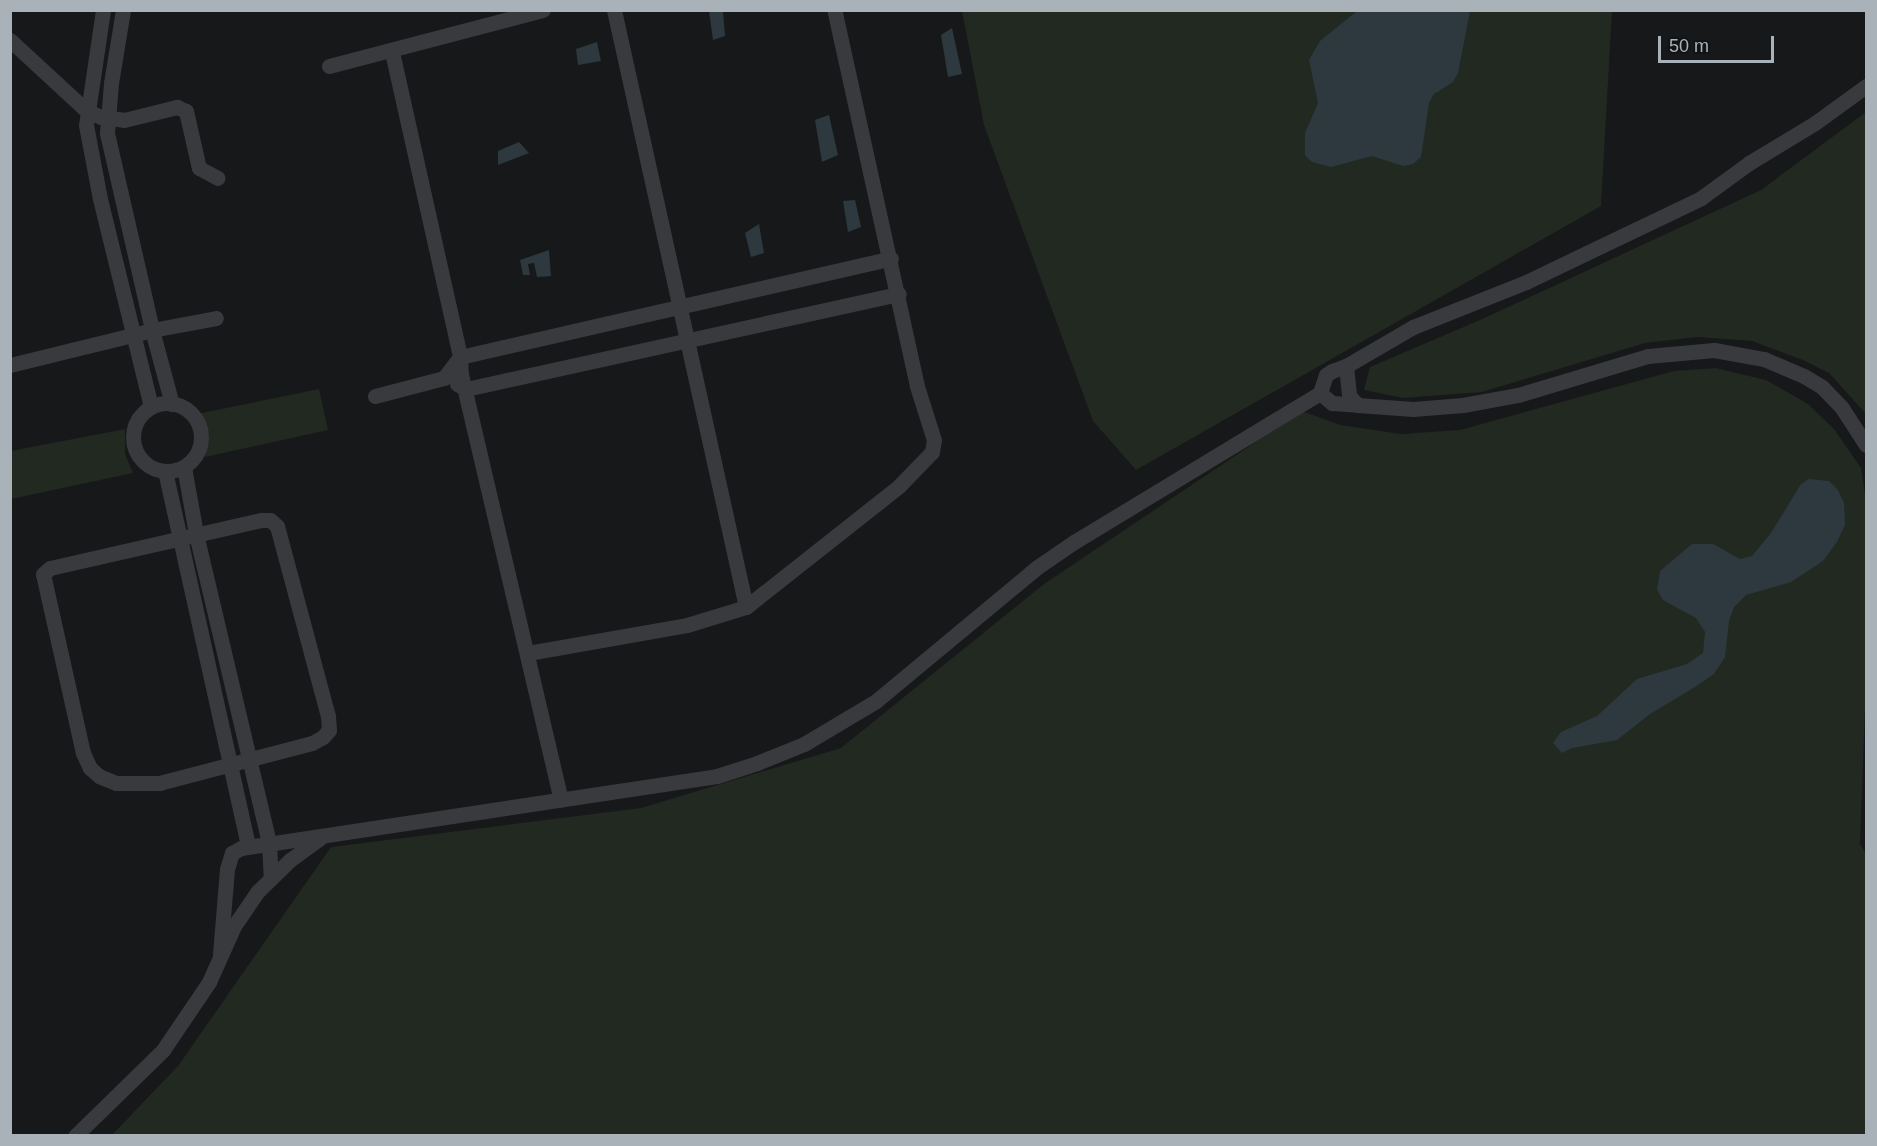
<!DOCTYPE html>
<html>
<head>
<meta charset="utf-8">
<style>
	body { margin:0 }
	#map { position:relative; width:1877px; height:1146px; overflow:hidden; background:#171819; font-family:Helvetica,sans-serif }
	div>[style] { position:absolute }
	.green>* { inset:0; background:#212921 }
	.water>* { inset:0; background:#2d393e }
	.street>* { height:15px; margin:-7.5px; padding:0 7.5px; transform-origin:7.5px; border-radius:7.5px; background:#383a3e }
	.street>.ring { margin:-7.5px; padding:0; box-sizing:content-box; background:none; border:15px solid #383a3e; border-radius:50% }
	span { translate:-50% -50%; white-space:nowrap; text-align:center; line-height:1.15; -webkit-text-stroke:4.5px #121314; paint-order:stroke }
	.frame { position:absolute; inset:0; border:12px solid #a9b1b9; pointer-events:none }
	.scale { position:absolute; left:1658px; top:36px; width:116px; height:27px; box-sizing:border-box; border:3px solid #a9b1b9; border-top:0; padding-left:8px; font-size:18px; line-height:21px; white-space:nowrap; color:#a9b1b9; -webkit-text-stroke:4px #121314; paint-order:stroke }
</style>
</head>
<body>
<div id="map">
	<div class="green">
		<div style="clip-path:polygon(962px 11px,1612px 11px,1601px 206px,1136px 470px,1093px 421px,984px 125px)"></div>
		<div style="clip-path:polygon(1866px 112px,1866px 414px,1829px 373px,1803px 360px,1752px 341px,1697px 337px,1645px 343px,1482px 392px,1403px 398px,1364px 390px,1370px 367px,1480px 320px,1761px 190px)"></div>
		<div style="clip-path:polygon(1716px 368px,1766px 380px,1808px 404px,1834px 429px,1861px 468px,1866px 500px,1866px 682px,1860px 844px,1866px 854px,1866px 1135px,111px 1136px,178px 1066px,331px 847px,641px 808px,841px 748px,1044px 584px,1302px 411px,1340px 425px,1401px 434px,1460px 430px,1674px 371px)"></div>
		<div style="clip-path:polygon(319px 389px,328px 430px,205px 457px,207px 435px,197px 414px)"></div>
		<div style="clip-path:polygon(125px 429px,125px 454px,133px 473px,11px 499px,11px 451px)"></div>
	</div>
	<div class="water">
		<div style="clip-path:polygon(709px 11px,723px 11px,725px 36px,713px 40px)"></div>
		<div style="clip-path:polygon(1357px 11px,1470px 11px,1458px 73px,1453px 82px,1434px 94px,1429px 103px,1421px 157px,1413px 164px,1403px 166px,1372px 156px,1331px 167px,1312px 162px,1305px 155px,1305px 133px,1318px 103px,1309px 60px,1320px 41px)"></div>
		<div style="clip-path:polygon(952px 28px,962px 74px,948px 77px,941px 35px)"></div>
		<div style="clip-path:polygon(597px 42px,601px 61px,578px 65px,576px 49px)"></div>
		<div style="clip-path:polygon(829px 115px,838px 155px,822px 162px,815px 120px)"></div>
		<div style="clip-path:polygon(519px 142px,529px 153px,498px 165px,498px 151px)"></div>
		<div style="clip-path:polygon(855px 200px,861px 227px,848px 232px,843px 201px)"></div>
		<div style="clip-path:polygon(759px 224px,764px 253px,751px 257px,745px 233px)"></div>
		<div style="clip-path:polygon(549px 250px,551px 276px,537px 277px,534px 263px,528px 264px,530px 275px,523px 275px,520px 260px)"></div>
		<div style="clip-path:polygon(1809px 479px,1829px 481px,1838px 490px,1844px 503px,1845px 525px,1837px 542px,1823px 561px,1791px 582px,1746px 595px,1734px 607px,1729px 621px,1725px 657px,1714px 674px,1695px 687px,1650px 714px,1617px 740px,1572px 748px,1562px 753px,1553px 743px,1561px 732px,1597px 716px,1637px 679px,1687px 664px,1703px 653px,1705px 632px,1696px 618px,1663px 600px,1657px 590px,1660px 571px,1692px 544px,1713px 544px,1740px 559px,1752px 556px,1771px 533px,1801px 484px)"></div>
	</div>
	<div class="street">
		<div style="left:103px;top:10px;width:116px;rotate:98.4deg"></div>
		<div style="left:86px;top:125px;width:75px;rotate:79.3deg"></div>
		<div style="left:100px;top:199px;width:214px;rotate:76.2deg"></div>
		<div style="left:123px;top:10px;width:74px;rotate:99.3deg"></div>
		<div style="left:111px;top:83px;width:50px;rotate:94.6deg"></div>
		<div style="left:107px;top:133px;width:202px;rotate:77.1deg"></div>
		<div style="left:152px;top:330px;width:77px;rotate:74.9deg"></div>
		<div style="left:614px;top:10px;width:611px;rotate:77.53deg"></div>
		<div style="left:10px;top:40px;width:105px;rotate:42.7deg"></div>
		<div style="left:87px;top:111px;width:15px;rotate:23deg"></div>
		<div style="left:101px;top:117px;width:23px;rotate:7deg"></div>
		<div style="left:124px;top:120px;width:55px;rotate:-13.8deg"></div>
		<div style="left:177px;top:107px;width:10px;rotate:24deg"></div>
		<div style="left:186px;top:111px;width:58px;rotate:77.2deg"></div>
		<div style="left:199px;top:168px;width:21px;rotate:28deg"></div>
		<div style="left:392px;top:52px;width:312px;rotate:77.4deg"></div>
		<div style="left:460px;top:357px;width:17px;rotate:87deg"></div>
		<div style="left:461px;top:374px;width:437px;rotate:76.8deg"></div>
		<div style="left:329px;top:66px;width:221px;rotate:-14.7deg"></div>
		<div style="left:10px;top:365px;width:146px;rotate:-13.8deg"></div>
		<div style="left:152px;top:330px;width:65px;rotate:-10.6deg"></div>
		<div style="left:1346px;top:366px;width:30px;rotate:84deg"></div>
		<div style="left:1349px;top:396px;width:13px;rotate:45deg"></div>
		<div style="left:457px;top:384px;width:10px;rotate:29deg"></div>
		<div style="left:466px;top:389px;width:443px;rotate:-12.4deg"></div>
		<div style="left:1320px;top:393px;width:16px;rotate:40deg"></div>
		<div style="left:1332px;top:403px;width:26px;rotate:4deg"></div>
		<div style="left:1358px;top:405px;width:55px;rotate:4.2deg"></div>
		<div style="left:1413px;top:409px;width:50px;rotate:-4.6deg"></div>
		<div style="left:1463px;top:405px;width:56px;rotate:-10.3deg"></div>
		<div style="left:1518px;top:395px;width:136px;rotate:-16.7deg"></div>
		<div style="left:1648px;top:356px;width:66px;rotate:-5.2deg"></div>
		<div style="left:1714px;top:350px;width:51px;rotate:10.2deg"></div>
		<div style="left:1764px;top:359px;width:43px;rotate:23deg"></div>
		<div style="left:1804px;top:376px;width:21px;rotate:31deg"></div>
		<div style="left:1822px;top:387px;width:29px;rotate:46deg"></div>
		<div style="left:1842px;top:408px;width:44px;rotate:57deg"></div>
		<div style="left:375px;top:396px;width:71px;rotate:-14.6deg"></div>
		<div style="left:444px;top:378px;width:26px;rotate:-53deg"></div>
		<div style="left:460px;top:357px;width:442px;rotate:-12.9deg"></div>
		<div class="ring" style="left:133px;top:403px;width:53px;height:53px"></div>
		<div style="left:184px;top:467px;width:68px;rotate:79.8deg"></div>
		<div style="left:196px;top:534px;width:318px;rotate:76.7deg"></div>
		<div style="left:269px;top:843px;width:34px;rotate:87deg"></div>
		<div style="left:165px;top:471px;width:384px;rotate:77.5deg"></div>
		<div style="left:262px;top:520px;width:8px"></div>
		<div style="left:270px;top:520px;width:9px;rotate:41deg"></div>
		<div style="left:277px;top:526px;width:197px;rotate:75deg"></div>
		<div style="left:328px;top:716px;width:14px;rotate:86deg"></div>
		<div style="left:329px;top:730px;width:9px;rotate:131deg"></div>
		<div style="left:323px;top:737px;width:13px;rotate:151deg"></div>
		<div style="left:312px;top:743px;width:157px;rotate:165.3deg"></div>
		<div style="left:160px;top:783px;width:44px;rotate:180deg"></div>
		<div style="left:116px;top:783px;width:18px;rotate:-158deg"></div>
		<div style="left:99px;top:776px;width:12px;rotate:-138deg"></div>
		<div style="left:90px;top:768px;width:17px;rotate:-115deg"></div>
		<div style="left:83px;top:753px;width:183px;rotate:-102.6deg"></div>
		<div style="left:43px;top:574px;width:9px;rotate:-41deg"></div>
		<div style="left:50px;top:568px;width:217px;rotate:-12.8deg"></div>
		<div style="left:528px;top:653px;width:161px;rotate:-10deg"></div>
		<div style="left:687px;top:625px;width:62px;rotate:-17deg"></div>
		<div style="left:746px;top:607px;width:195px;rotate:-38.3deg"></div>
		<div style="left:899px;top:486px;width:47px;rotate:-45.9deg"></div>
		<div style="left:932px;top:452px;width:12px;rotate:-81deg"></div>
		<div style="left:934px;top:440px;width:57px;rotate:-107.5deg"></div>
		<div style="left:917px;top:386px;width:385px;rotate:-102.4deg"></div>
		<div style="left:220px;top:954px;width:85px;rotate:-85.3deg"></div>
		<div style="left:227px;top:869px;width:17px;rotate:-73deg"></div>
		<div style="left:232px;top:853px;width:10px;rotate:-29deg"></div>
		<div style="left:241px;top:848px;width:481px;rotate:-8.6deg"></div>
		<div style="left:717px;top:776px;width:42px;rotate:-18deg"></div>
		<div style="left:757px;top:763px;width:51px;rotate:-22deg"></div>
		<div style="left:804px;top:744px;width:84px;rotate:-30.8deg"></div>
		<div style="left:876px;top:701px;width:208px;rotate:-39.7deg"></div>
		<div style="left:1036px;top:568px;width:46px;rotate:-34.4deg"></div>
		<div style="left:1074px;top:542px;width:288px;rotate:-31.2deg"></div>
		<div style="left:1320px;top:393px;width:19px;rotate:-72deg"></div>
		<div style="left:1326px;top:375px;width:7px;rotate:-34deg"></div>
		<div style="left:1332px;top:371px;width:15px;rotate:-20deg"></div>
		<div style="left:1346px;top:366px;width:78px;rotate:-30.2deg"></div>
		<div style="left:1413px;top:327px;width:122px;rotate:-21.7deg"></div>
		<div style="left:1526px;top:282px;width:194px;rotate:-25.6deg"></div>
		<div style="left:1701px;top:198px;width:59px;rotate:-36.1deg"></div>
		<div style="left:1749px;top:163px;width:77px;rotate:-31.2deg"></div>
		<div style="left:1815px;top:123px;width:63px;rotate:-36deg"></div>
		<div style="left:75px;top:1136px;width:123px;rotate:-44.3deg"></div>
		<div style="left:163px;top:1050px;width:82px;rotate:-55.9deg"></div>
		<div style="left:209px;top:982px;width:61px;rotate:-65.9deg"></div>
		<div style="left:234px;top:926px;width:42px;rotate:-55.6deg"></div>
		<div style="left:258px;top:891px;width:45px;rotate:-44.1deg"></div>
		<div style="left:290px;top:860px;width:37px;rotate:-36deg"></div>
	</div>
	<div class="frame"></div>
	<div class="scale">50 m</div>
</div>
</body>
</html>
